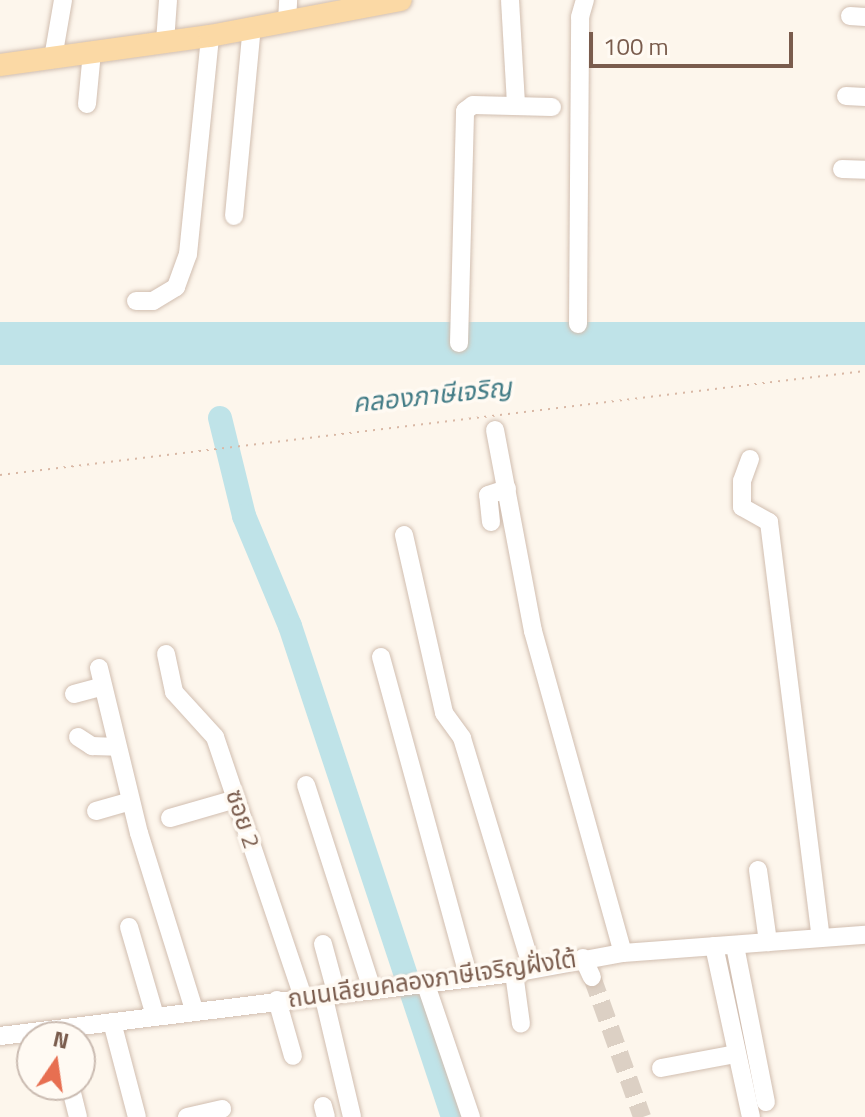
<!DOCTYPE html>
<html>
<head>
<meta charset="utf-8">
<style>
	body { margin:0 }
	#map { position:relative; width:865px; height:1117px; overflow:hidden; background:#fdf6ec; font-family:"Titillium Web","Noto Sans Thai",sans-serif }
	div>[style] { position:absolute }
	.water>* { inset:0; background:#bfe3e8; transform-origin:0 0 }
	.river>* { height:24px; margin:-12px; padding:0 12px; transform-origin:12px; border-radius:12px; background:#bfe3e8 }
	.minor-tunnel>* { height:18px; margin-top:-9px; transform-origin:0; background:repeating-linear-gradient(90deg,#dcd0c4 0 18px,transparent 0 27px) }
	.path>* { height:2px; margin-top:-1px; transform-origin:0; background:repeating-linear-gradient(90deg,#d9b8a5 0 2px,transparent 0 8px) }
	.roads { filter:drop-shadow(0 0 2px #d1beb0) drop-shadow(0 0 2px #d1beb0) }
	.minor>* { height:18px; margin:-9px; padding:0 9px; transform-origin:9px; border-radius:9px; background:#fff }
	.major>* { height:22px; margin:-11px; padding:0 11px; transform-origin:11px; border-radius:11px; background:#fbd9a5 }
	span { translate:-50% -50%; white-space:nowrap; text-align:center; line-height:1.15; -webkit-text-stroke:7px #fffaf3; paint-order:stroke }
	.street-label { font-size:24px; color:#7a5c4d }
	.water-label { font-size:26px; color:#437c86; font-style:italic }
	.north { position:absolute; left:16px; top:1021px; width:80px; height:80px; box-sizing:border-box; background:#fffaf3; border:2px solid #cabbb1; border-radius:50%; rotate:13deg; font-size:22px; font-weight:700; line-height:32px; text-align:center; color:#7a5c4d }
	.north::after { content:''; display:block; margin:auto; width:28px; height:36px; background:#e76f51; clip-path:polygon(50% 0,100% 100%,50% 72%,0 100%) }
	.scale { position:absolute; left:589px; top:32px; width:204px; height:36px; box-sizing:border-box; border:4px solid #7a5c4d; border-top:0; padding-left:10px; font-size:24px; line-height:28px; white-space:nowrap; color:#7a5c4d; -webkit-text-stroke:6px #fffaf3; paint-order:stroke }
</style>
</head>
<body>
<div id="map">
	<div class="water">
		<div style="left:865px;top:322px;width:43px;height:871px;rotate:90deg"></div>
	</div>
	<div class="river">
		<div style="left:220px;top:418px;width:101px;rotate:76.2deg"></div>
		<div style="left:244px;top:516px;width:119px;rotate:67.3deg"></div>
		<div style="left:290px;top:626px;width:517px;rotate:71.64deg"></div>
	</div>
	<div class="minor-tunnel">
		<div style="left:592px;top:977px;width:149px;rotate:70.3deg"></div>
	</div>
	<div class="path">
		<div style="left:0;top:475px;width:871px;rotate:-6.86deg"></div>
	</div>
	<div class="roads">
		<div class="minor">
			<div style="left:510px;top:0;width:105px;rotate:86.7deg"></div>
			<div style="left:850px;top:16px;width:15px;rotate:4deg"></div>
			<div style="left:287px;top:22px;width:22px;rotate:-87deg"></div>
			<div style="left:165px;top:42px;width:42px;rotate:-85.9deg"></div>
			<div style="left:53px;top:58px;width:59px;rotate:-80.2deg"></div>
			<div style="left:846px;top:96px;width:19px;rotate:3deg"></div>
			<div style="left:87px;top:104px;width:52px;rotate:-84.5deg"></div>
			<div style="left:842px;top:169px;width:23px;rotate:2deg"></div>
			<div style="left:234px;top:216px;width:190px;rotate:-84.6deg"></div>
			<div style="left:136px;top:301px;width:17px"></div>
			<div style="left:153px;top:301px;width:27px;rotate:-31deg"></div>
			<div style="left:176px;top:287px;width:35px;rotate:-70deg"></div>
			<div style="left:188px;top:254px;width:219px;rotate:-84.2deg"></div>
			<div style="left:578px;top:324px;width:307px;rotate:-89.6deg"></div>
			<div style="left:580px;top:17px;width:18px;rotate:-74deg"></div>
			<div style="left:459px;top:343px;width:232px;rotate:-88.5deg"></div>
			<div style="left:465px;top:111px;width:10px;rotate:-37deg"></div>
			<div style="left:473px;top:105px;width:79px;rotate:1.5deg"></div>
			<div style="left:495px;top:430px;width:205px;rotate:79.3deg"></div>
			<div style="left:533px;top:631px;width:334px;rotate:74.4deg"></div>
			<div style="left:750px;top:459px;width:23px;rotate:110deg"></div>
			<div style="left:742px;top:481px;width:26px;rotate:90deg"></div>
			<div style="left:742px;top:507px;width:31px;rotate:29deg"></div>
			<div style="left:769px;top:522px;width:419px;rotate:82.9deg"></div>
			<div style="left:491px;top:522px;width:27px;rotate:-96deg"></div>
			<div style="left:488px;top:495px;width:20px;rotate:-18deg"></div>
			<div style="left:404px;top:535px;width:182px;rotate:77.3deg"></div>
			<div style="left:444px;top:713px;width:31px;rotate:54deg"></div>
			<div style="left:462px;top:738px;width:241px;rotate:73.1deg"></div>
			<div style="left:166px;top:654px;width:39px;rotate:78deg"></div>
			<div style="left:174px;top:692px;width:61px;rotate:47.7deg"></div>
			<div style="left:215px;top:737px;width:274px;rotate:71.3deg"></div>
			<div style="left:381px;top:657px;width:333px;rotate:74.7deg"></div>
			<div style="left:99px;top:668px;width:170px;rotate:76.4deg"></div>
			<div style="left:139px;top:833px;width:185px;rotate:72.7deg"></div>
			<div style="left:74px;top:694px;width:28px;rotate:-15deg"></div>
			<div style="left:78px;top:737px;width:17px;rotate:33deg"></div>
			<div style="left:92px;top:746px;width:25px;rotate:2deg"></div>
			<div style="left:306px;top:785px;width:214px;rotate:72.1deg"></div>
			<div style="left:96px;top:811px;width:36px;rotate:-16deg"></div>
			<div style="left:170px;top:818px;width:69px;rotate:-16.1deg"></div>
			<div style="left:758px;top:870px;width:73px;rotate:82.1deg"></div>
			<div style="left:129px;top:927px;width:93px;rotate:73.7deg"></div>
			<div style="left:323px;top:944px;width:50px;rotate:74.8deg"></div>
			<div style="left:714px;top:946px;width:175px;rotate:77.8deg"></div>
			<div style="left:735px;top:946px;width:159px;rotate:78.8deg"></div>
			<div style="left:583px;top:958px;width:21px;rotate:65deg"></div>
			<div style="left:514px;top:973px;width:51px;rotate:82.2deg"></div>
			<div style="left:425px;top:982px;width:143px;rotate:71.2deg"></div>
			<div style="left:323px;top:994px;width:126px;rotate:76.7deg"></div>
			<div style="left:277px;top:1000px;width:58px;rotate:74.1deg"></div>
			<div style="left:112px;top:1022px;width:98px;rotate:75.3deg"></div>
			<div style="left:0;top:1036px;width:518px;rotate:-6.99deg"></div>
			<div style="left:514px;top:973px;width:111px;rotate:-10.4deg"></div>
			<div style="left:623px;top:953px;width:243px;rotate:-4.3deg"></div>
			<div style="left:661px;top:1068px;width:76px;rotate:-10.6deg"></div>
			<div style="left:70px;top:1085px;width:33px;rotate:76deg"></div>
			<div style="left:323px;top:1106px;width:11px;rotate:75deg"></div>
			<div style="left:187px;top:1117px;width:36px;rotate:-13deg"></div>
		</div>
		<div class="major">
			<div style="left:0;top:65px;width:212px;rotate:-7.9deg"></div>
			<div style="left:210px;top:36px;width:194px;rotate:-10.7deg"></div>
		</div>
	</div>
	<div class="street-label">
		<span style="left:243px;top:819px;rotate:71deg">ซอย 2</span>
		<span style="left:432px;top:979px;rotate:-8deg">ถนนเลียบคลองภาษีเจริญฝั่งใต้</span>
	</div>
	<div class="water-label">
		<span style="left:432px;top:395px;rotate:-6deg">คลองภาษีเจริญ</span>
	</div>
	<div class="north">N</div>
	<div class="scale">100 m</div>
</div>
</body>
</html>
